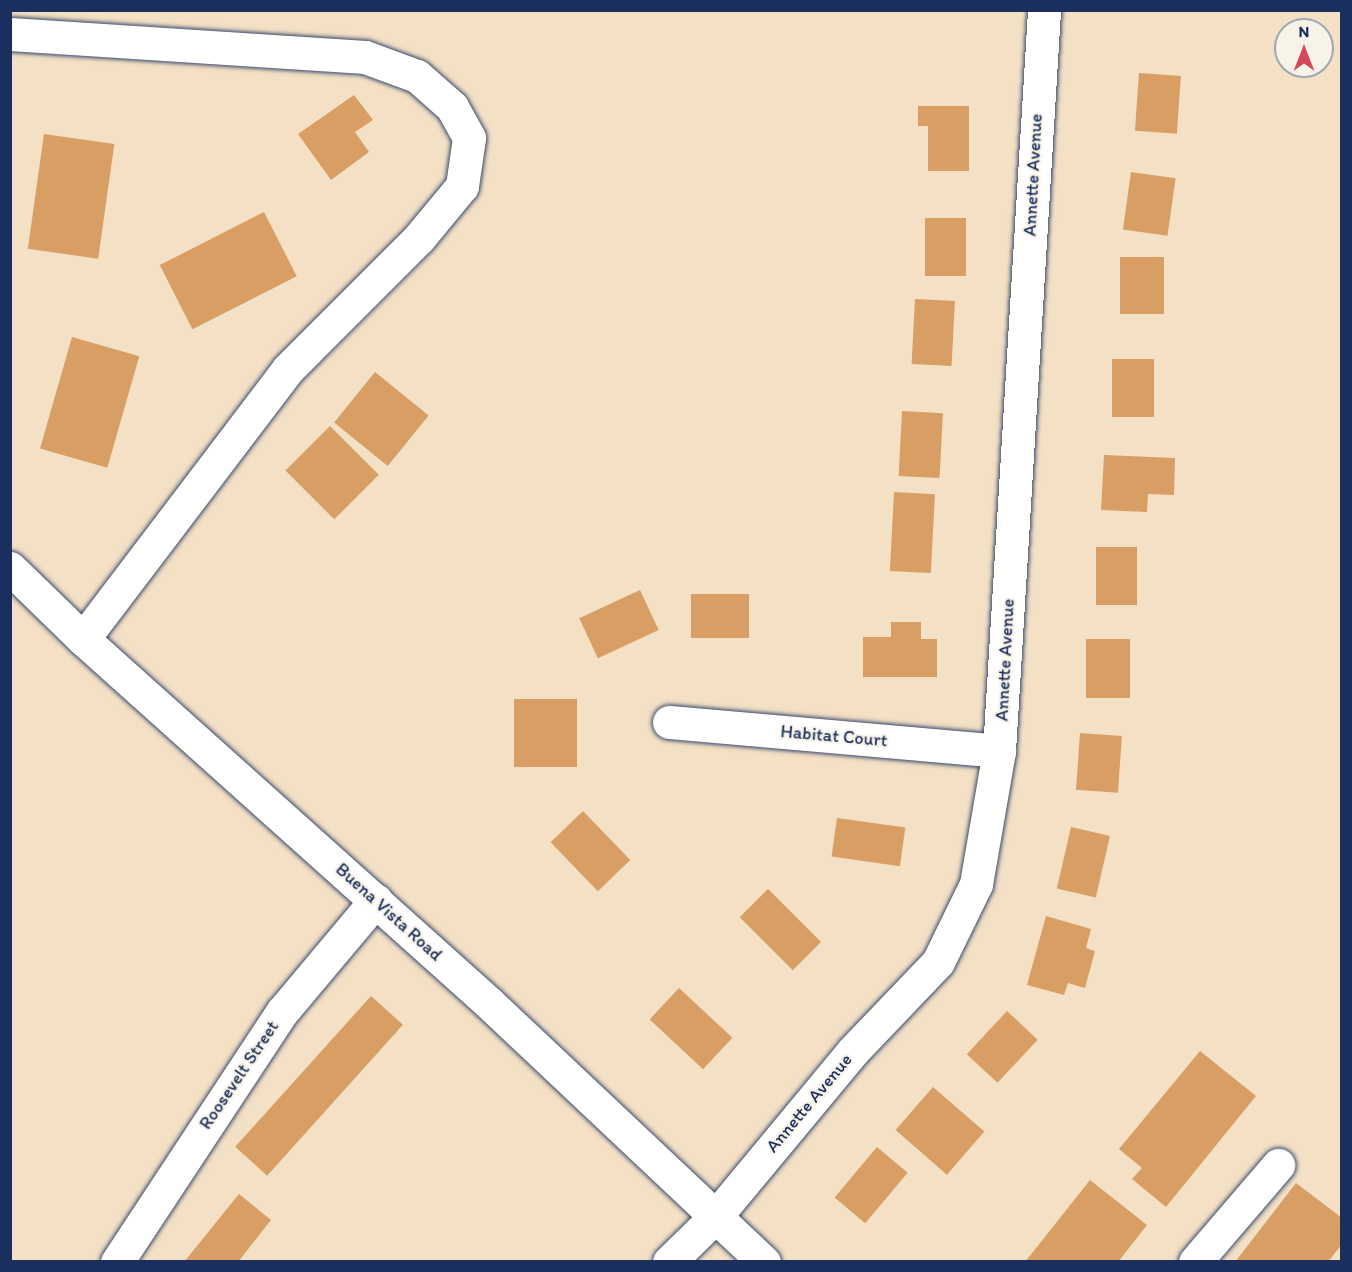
<!DOCTYPE html>
<html>
<head>
<meta charset="utf-8">
<style>
	body { margin:0 }
	#map { position:relative; width:1352px; height:1272px; overflow:hidden; background:#f3e0c5; font-family:Itim,sans-serif }
	div>[style] { position:absolute }
	.building>* { inset:0; background:#d89e64; transform-origin:0 0 }
	.roads { filter:drop-shadow(0 0 2px #3b4a6d) drop-shadow(0 0 2px #3b4a6d) }
	.street>* { height:33px; margin:-16.5px; padding:0 16.5px; transform-origin:16.5px; border-radius:16.5px; background:#fff }
	.primary>* { height:33px; margin:-16.5px; padding:0 16.5px; transform-origin:16.5px; border-radius:16.5px; background:#fff }
	span { translate:-50% -50%; white-space:nowrap; text-align:center; line-height:1.15; -webkit-text-stroke:4.5px #f7f3e8; paint-order:stroke }
	.street-label { font-size:18px; color:#1b2f5e }
	.frame { position:absolute; inset:0; border:12px solid #1b2f5e; pointer-events:none }
	.north { position:absolute; left:1274px; top:18px; width:60px; height:60px; box-sizing:border-box; background:#f7f3e8; border:2px solid #9fa5b1; border-radius:50%; rotate:0deg; font-size:16px; font-weight:700; line-height:24px; text-align:center; color:#1b2f5e }
	.north::after { content:''; display:block; margin:auto; width:21px; height:27px; background:#d1495b; clip-path:polygon(50% 0,100% 100%,50% 72%,0 100%) }
</style>
</head>
<body>
<div id="map">
	<div class="building">
		<div style="left:1139px;top:73px;width:42px;height:58px;rotate:4deg"></div>
		<div style="clip-path:polygon(354px 95px,373px 120px,355px 132px,369px 152px,331px 180px,298px 134px)"></div>
		<div style="clip-path:polygon(918px 106px,969px 106px,969px 171px,928px 171px,928px 126px,918px 126px)"></div>
		<div style="left:44px;top:134px;width:71px;height:116px;rotate:8deg"></div>
		<div style="left:1131px;top:172px;width:45px;height:58px;rotate:8deg"></div>
		<div style="left:264px;top:212px;width:72px;height:117px;rotate:63deg"></div>
		<div style="left:925px;top:218px;width:41px;height:58px"></div>
		<div style="left:1120px;top:257px;width:44px;height:57px"></div>
		<div style="left:915px;top:299px;width:40px;height:65px;rotate:3deg"></div>
		<div style="left:72px;top:337px;width:70px;height:116px;rotate:16deg"></div>
		<div style="left:1112px;top:359px;width:42px;height:58px"></div>
		<div style="left:375px;top:372px;width:69px;height:65px;rotate:39deg"></div>
		<div style="left:902px;top:411px;width:41px;height:65px;rotate:3deg"></div>
		<div style="left:330px;top:426px;width:69px;height:63px;rotate:45deg"></div>
		<div style="clip-path:polygon(1104px 455px,1175px 458px,1174px 495px,1148px 494px,1147px 512px,1101px 510px)"></div>
		<div style="left:894px;top:492px;width:41px;height:79px;rotate:3deg"></div>
		<div style="left:1096px;top:547px;width:41px;height:58px"></div>
		<div style="left:640px;top:590px;width:44px;height:67px;rotate:65deg"></div>
		<div style="left:691px;top:594px;width:58px;height:44px"></div>
		<div style="clip-path:polygon(891px 622px,921px 622px,921px 639px,937px 639px,937px 677px,863px 677px,863px 637px,891px 637px)"></div>
		<div style="left:1086px;top:639px;width:44px;height:59px"></div>
		<div style="left:514px;top:699px;width:63px;height:68px"></div>
		<div style="left:1080px;top:733px;width:42px;height:57px;rotate:4deg"></div>
		<div style="left:583px;top:811px;width:68px;height:45px;rotate:46deg"></div>
		<div style="left:837px;top:818px;width:69px;height:39px;rotate:8deg"></div>
		<div style="left:1071px;top:827px;width:40px;height:63px;rotate:13deg"></div>
		<div style="left:768px;top:889px;width:75px;height:40px;rotate:45deg"></div>
		<div style="clip-path:polygon(1046px 916px,1091px 929px,1086px 948px,1095px 951px,1085px 988px,1068px 983px,1064px 995px,1027px 985px)"></div>
		<div style="left:679px;top:988px;width:73px;height:43px;rotate:43deg"></div>
		<div style="left:371px;top:996px;width:43px;height:203px;rotate:42deg"></div>
		<div style="left:1007px;top:1011px;width:42px;height:59px;rotate:43deg"></div>
		<div style="clip-path:polygon(1200px 1051px,1256px 1096px,1166px 1207px,1132px 1179px,1142px 1168px,1119px 1149px)"></div>
		<div style="left:933px;top:1087px;width:68px;height:57px;rotate:41deg"></div>
		<div style="left:877px;top:1147px;width:40px;height:66px;rotate:40deg"></div>
		<div style="clip-path:polygon(1090px 1180px,1147px 1225px,1118px 1262px,1025px 1262px)"></div>
		<div style="clip-path:polygon(1296px 1183px,1342px 1218px,1342px 1244px,1328px 1262px,1235px 1262px)"></div>
		<div style="clip-path:polygon(239px 1194px,271px 1220px,238px 1262px,184px 1262px)"></div>
	</div>
	<div class="roads">
		<div class="street">
			<div style="left:10px;top:34px;width:356px;rotate:3.7deg"></div>
			<div style="left:365px;top:57px;width:55px;rotate:20.1deg"></div>
			<div style="left:417px;top:76px;width:47px;rotate:41.5deg"></div>
			<div style="left:452px;top:107px;width:35px;rotate:61deg"></div>
			<div style="left:469px;top:138px;width:49px;rotate:98.3deg"></div>
			<div style="left:462px;top:186px;width:67px;rotate:129.6deg"></div>
			<div style="left:419px;top:238px;width:185px;rotate:135deg"></div>
			<div style="left:288px;top:369px;width:339px;rotate:127.2deg"></div>
			<div style="left:669px;top:722px;width:331px;rotate:5deg"></div>
			<div style="left:117px;top:1262px;width:300px;rotate:-56.6deg"></div>
			<div style="left:282px;top:1012px;width:146px;rotate:-50deg"></div>
			<div style="left:669px;top:1262px;width:66px;rotate:-44.4deg"></div>
			<div style="left:716px;top:1216px;width:213px;rotate:-50.3deg"></div>
			<div style="left:852px;top:1052px;width:124px;rotate:-46.3deg"></div>
			<div style="left:938px;top:962px;width:87px;rotate:-64deg"></div>
			<div style="left:976px;top:884px;width:135px;rotate:-80.2deg"></div>
			<div style="left:999px;top:751px;width:742px;rotate:-86.52deg"></div>
			<div style="left:1195px;top:1262px;width:128px;rotate:-49.4deg"></div>
		</div>
		<div class="primary">
			<div style="left:10px;top:568px;width:102px;rotate:44.2deg"></div>
			<div style="left:83px;top:639px;width:545px;rotate:41.88deg"></div>
			<div style="left:489px;top:1003px;width:378px;rotate:43.3deg"></div>
		</div>
	</div>
	<div class="street-label">
		<span style="left:1033px;top:175px;rotate:-87deg">Annette Avenue</span>
		<span style="left:1005px;top:660px;rotate:-87deg">Annette Avenue</span>
		<span style="left:834px;top:736px;rotate:5deg">Habitat Court</span>
		<span style="left:389px;top:912px;rotate:42deg">Buena Vista Road</span>
		<span style="left:239px;top:1075px;rotate:-56deg">Roosevelt Street</span>
		<span style="left:809px;top:1103px;rotate:-50deg">Annette Avenue</span>
	</div>
	<div class="frame"></div>
	<div class="north">N</div>
</div>
</body>
</html>
